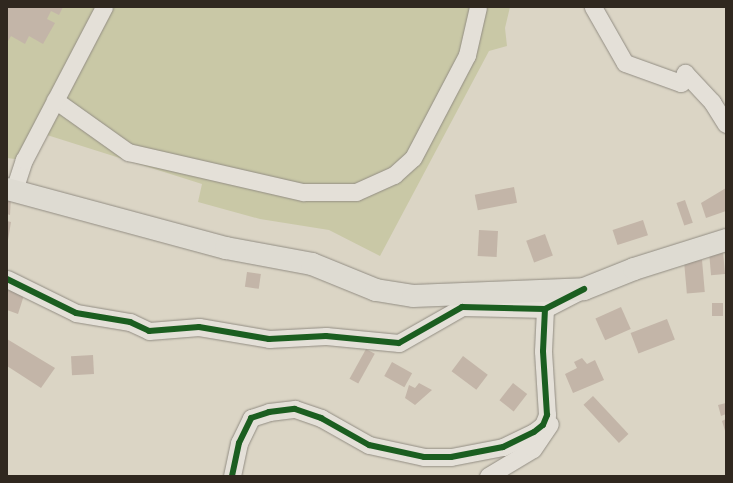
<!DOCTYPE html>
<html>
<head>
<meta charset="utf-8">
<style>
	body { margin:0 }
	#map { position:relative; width:733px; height:483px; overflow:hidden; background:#dbd5c5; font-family:"IM FELL Double Pica",serif }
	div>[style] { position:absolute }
	.green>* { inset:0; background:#c9c8a6 }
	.building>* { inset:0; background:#c3b5a8; transform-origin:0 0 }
	.roads { filter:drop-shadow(0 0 1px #928d83) drop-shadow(0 0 1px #928d83) }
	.minor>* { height:17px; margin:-8.5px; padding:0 8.5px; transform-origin:8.5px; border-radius:8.5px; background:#e4e0d8 }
	.major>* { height:22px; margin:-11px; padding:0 11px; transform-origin:11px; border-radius:11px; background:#dedbd2 }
	.cycleway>* { height:6px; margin:-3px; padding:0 3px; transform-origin:3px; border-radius:3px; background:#1b5e20 }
	span { translate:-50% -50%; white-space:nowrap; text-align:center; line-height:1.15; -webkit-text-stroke:4px #ede6d3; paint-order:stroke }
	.frame { position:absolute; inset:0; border:8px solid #30281f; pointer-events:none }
</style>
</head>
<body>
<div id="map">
	<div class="green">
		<div style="clip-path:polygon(7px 7px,510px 7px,505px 28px,507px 46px,489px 51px,380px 256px,329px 230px,260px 219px,198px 202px,202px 184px,47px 135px,31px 161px,7px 158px)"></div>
	</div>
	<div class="building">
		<div style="clip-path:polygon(7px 7px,63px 7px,59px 15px,51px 11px,47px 19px,55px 23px,43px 44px,29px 36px,25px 44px,11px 36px,7px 43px)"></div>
		<div style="left:514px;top:187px;width:16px;height:40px;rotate:79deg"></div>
		<div style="clip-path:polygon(726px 188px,726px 211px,706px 218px,701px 203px)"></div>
		<div style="clip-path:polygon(7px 196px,11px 196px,10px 215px,7px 214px)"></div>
		<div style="left:685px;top:200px;width:24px;height:9px;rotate:71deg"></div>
		<div style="left:643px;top:220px;width:16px;height:32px;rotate:72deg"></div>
		<div style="clip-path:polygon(7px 221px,11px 222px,8px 240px,7px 240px)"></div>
		<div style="left:479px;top:230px;width:19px;height:26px;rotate:3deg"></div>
		<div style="left:545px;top:234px;width:23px;height:20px;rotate:70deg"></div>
		<div style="left:723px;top:251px;width:23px;height:14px;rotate:85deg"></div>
		<div style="left:702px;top:260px;width:32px;height:18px;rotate:85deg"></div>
		<div style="left:247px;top:272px;width:14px;height:15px;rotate:8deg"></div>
		<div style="clip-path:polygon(7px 286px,25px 292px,18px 314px,7px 310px)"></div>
		<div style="left:712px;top:303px;width:11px;height:13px"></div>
		<div style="left:621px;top:307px;width:24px;height:28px;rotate:66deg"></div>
		<div style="left:667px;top:319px;width:22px;height:39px;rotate:69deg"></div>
		<div style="clip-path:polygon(7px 339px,55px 368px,41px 388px,7px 366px)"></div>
		<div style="left:366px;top:349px;width:10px;height:34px;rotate:29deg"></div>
		<div style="left:93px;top:355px;width:19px;height:22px;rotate:87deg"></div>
		<div style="left:463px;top:356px;width:31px;height:19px;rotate:37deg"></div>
		<div style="clip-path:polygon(582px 358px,587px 364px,595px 360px,604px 380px,573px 393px,565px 374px,577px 368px,574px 362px)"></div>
		<div style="left:392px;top:362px;width:23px;height:16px;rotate:29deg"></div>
		<div style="clip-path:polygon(419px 383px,432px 390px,415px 405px,405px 398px,409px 385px,415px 388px)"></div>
		<div style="left:513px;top:383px;width:18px;height:22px;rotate:38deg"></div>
		<div style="left:593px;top:396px;width:52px;height:13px;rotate:47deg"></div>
		<div style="clip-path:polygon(726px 403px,726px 414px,721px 416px,718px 405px)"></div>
		<div style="clip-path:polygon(726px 419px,726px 434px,722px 421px)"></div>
	</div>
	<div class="roads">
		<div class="minor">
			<div style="left:593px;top:7px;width:64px;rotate:60.3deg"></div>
			<div style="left:625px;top:63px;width:59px;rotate:19.7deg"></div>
			<div style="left:681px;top:83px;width:11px;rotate:-68deg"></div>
			<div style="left:685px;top:73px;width:40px;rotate:47deg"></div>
			<div style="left:712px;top:102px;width:26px;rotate:58deg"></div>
			<div style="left:55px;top:100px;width:90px;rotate:35.5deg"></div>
			<div style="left:128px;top:152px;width:180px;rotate:12.9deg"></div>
			<div style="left:303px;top:192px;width:53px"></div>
			<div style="left:356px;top:192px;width:42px;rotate:-24.1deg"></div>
			<div style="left:394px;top:175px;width:25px;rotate:-42deg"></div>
			<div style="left:413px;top:158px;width:116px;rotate:-62.3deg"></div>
			<div style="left:467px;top:55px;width:49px;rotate:-77.1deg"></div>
			<div style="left:14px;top:190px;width:32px;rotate:-72deg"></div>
			<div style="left:24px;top:160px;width:173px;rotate:-62.4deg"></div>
			<div style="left:7px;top:279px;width:77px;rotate:26.2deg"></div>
			<div style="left:76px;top:313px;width:55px;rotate:9.5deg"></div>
			<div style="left:130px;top:322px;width:21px;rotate:25deg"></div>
			<div style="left:149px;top:331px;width:50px;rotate:-4.6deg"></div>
			<div style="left:199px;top:327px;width:71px;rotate:9.7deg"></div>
			<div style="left:269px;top:339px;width:57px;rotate:-3deg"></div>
			<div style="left:326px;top:336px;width:73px;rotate:5.5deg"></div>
			<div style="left:399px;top:343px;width:73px;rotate:-29.7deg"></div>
			<div style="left:462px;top:307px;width:83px;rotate:1.4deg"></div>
			<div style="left:232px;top:476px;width:34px;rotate:-78deg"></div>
			<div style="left:239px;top:443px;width:28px;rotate:-64deg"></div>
			<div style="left:251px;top:418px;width:19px;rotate:-18deg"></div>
			<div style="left:269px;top:412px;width:26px;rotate:-7deg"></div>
			<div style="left:295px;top:409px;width:28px;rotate:19deg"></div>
			<div style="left:321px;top:418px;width:55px;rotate:29.4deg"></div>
			<div style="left:369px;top:445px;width:56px;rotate:12.3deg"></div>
			<div style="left:424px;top:457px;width:27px"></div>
			<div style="left:451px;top:457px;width:53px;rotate:-10.9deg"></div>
			<div style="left:503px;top:447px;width:34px;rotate:-26deg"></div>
			<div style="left:534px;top:432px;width:11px;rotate:-38deg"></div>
			<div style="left:543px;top:425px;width:11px;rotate:-68deg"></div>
			<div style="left:547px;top:415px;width:64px;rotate:-93.6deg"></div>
			<div style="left:543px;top:351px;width:42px;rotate:-87.3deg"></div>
			<div style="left:545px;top:309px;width:42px;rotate:-27.2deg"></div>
			<div style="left:488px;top:476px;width:52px;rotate:-31deg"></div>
			<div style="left:533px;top:449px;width:30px;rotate:-56deg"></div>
		</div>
		<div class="major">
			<div style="left:7px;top:189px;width:227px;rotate:15.1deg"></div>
			<div style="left:226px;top:248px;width:87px;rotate:10.5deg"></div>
			<div style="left:312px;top:264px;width:69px;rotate:22.1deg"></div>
			<div style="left:376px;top:290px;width:37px;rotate:9deg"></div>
			<div style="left:413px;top:296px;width:171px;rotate:-2.3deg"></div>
			<div style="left:584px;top:289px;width:54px;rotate:-21.8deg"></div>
			<div style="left:634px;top:269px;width:96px;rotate:-17.5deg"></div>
		</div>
	</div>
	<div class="cycleway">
		<div style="left:7px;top:279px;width:77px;rotate:26.2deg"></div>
		<div style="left:76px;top:313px;width:55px;rotate:9.5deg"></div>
		<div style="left:130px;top:322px;width:21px;rotate:25deg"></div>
		<div style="left:149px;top:331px;width:50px;rotate:-4.6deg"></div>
		<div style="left:199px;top:327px;width:71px;rotate:9.7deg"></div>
		<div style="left:269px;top:339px;width:57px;rotate:-3deg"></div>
		<div style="left:326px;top:336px;width:73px;rotate:5.5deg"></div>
		<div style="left:399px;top:343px;width:73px;rotate:-29.7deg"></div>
		<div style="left:462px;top:307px;width:83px;rotate:1.4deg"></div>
		<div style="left:232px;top:476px;width:34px;rotate:-78deg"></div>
		<div style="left:239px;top:443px;width:28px;rotate:-64deg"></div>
		<div style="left:251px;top:418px;width:19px;rotate:-18deg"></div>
		<div style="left:269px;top:412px;width:26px;rotate:-7deg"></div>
		<div style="left:295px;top:409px;width:28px;rotate:19deg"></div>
		<div style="left:321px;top:418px;width:55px;rotate:29.4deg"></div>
		<div style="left:369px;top:445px;width:56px;rotate:12.3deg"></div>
		<div style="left:424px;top:457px;width:27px"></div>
		<div style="left:451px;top:457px;width:53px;rotate:-10.9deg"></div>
		<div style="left:503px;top:447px;width:34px;rotate:-26deg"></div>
		<div style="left:534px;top:432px;width:11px;rotate:-38deg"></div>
		<div style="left:543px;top:425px;width:11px;rotate:-68deg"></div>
		<div style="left:547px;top:415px;width:64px;rotate:-93.6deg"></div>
		<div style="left:543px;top:351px;width:42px;rotate:-87.3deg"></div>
		<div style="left:545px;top:309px;width:44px;rotate:-27.1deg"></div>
	</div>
	<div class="frame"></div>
</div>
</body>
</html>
